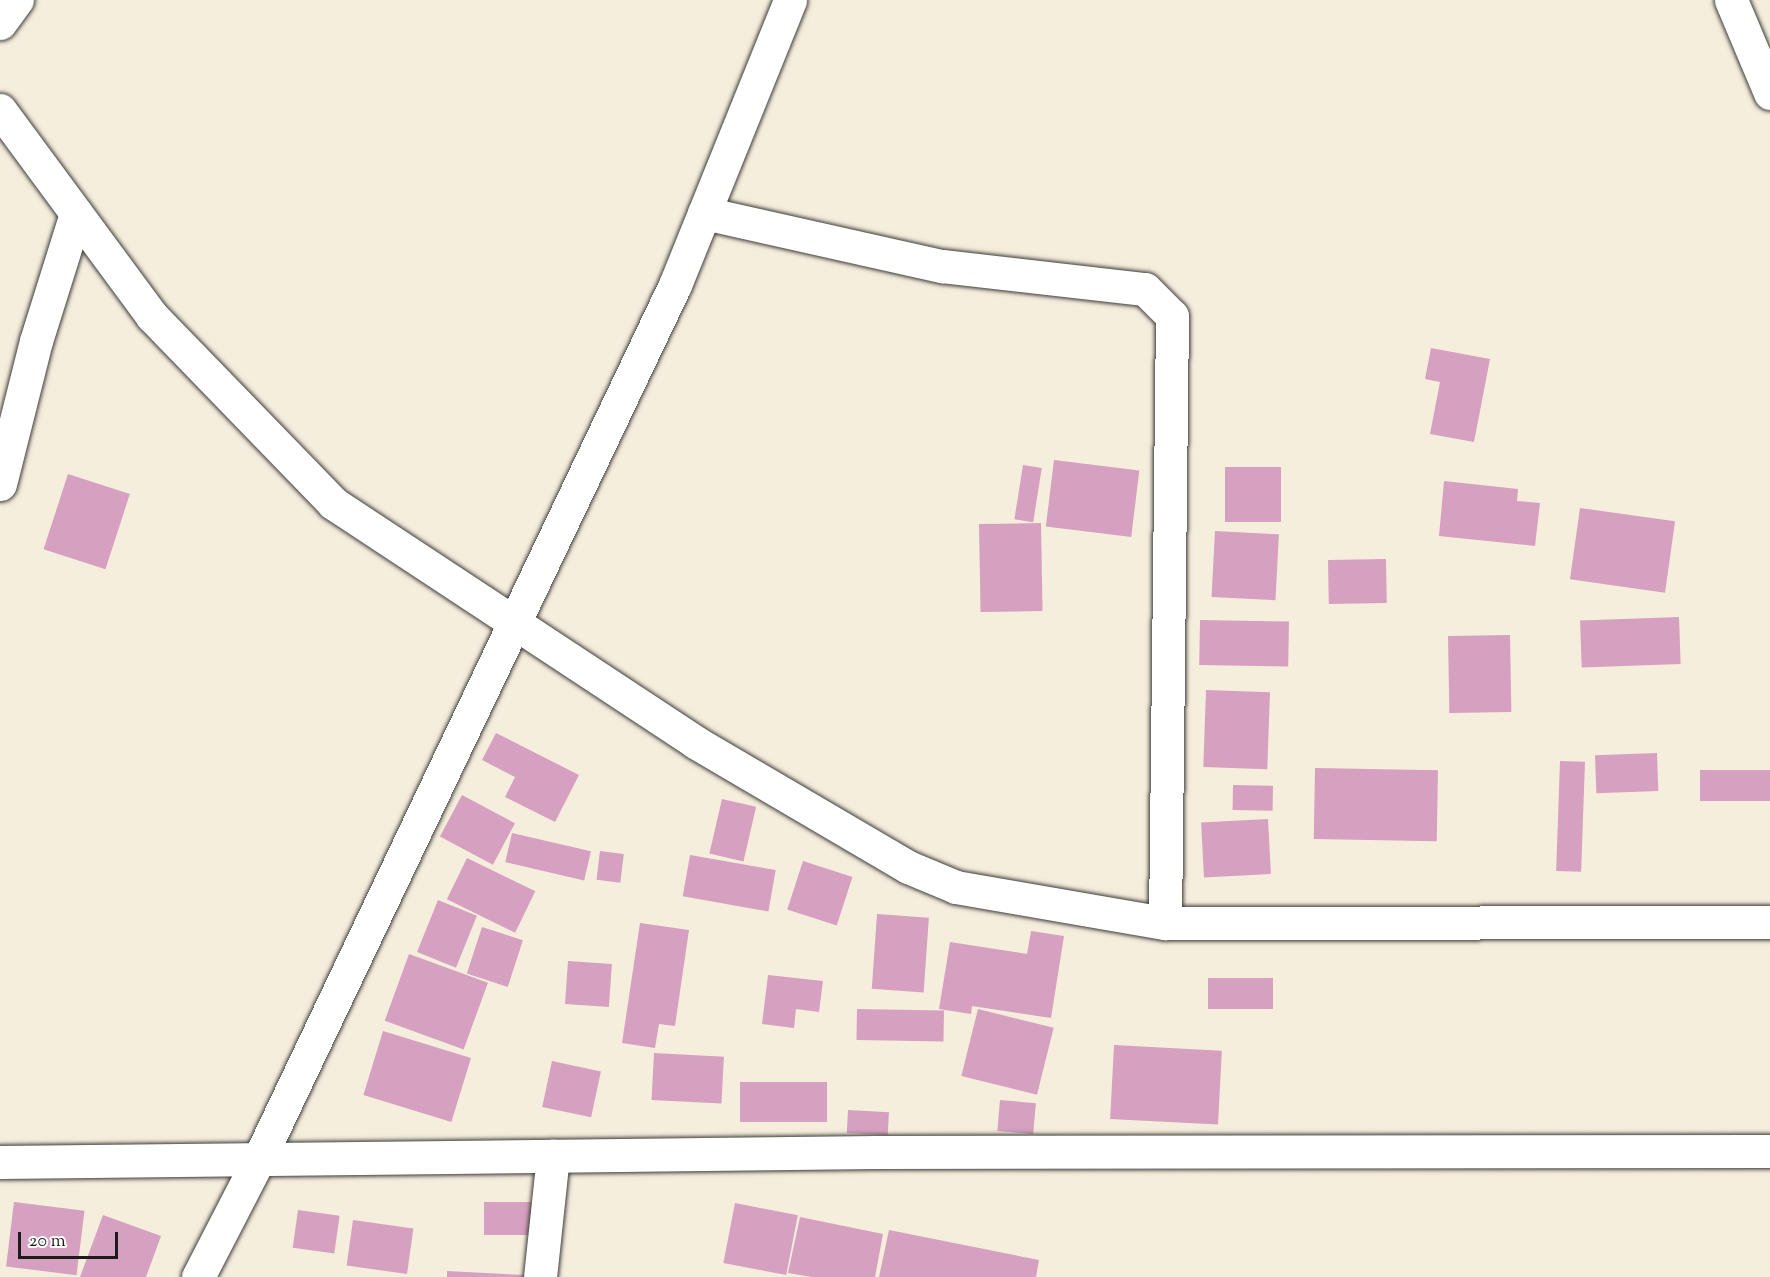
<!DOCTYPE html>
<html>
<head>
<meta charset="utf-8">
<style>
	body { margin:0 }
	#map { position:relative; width:1770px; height:1277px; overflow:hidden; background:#f6eedd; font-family:"Sorts Mill Goudy",serif }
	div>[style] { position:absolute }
	.building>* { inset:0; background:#d6a0c0; transform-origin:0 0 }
	.roads { filter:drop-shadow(0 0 2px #3d3c39) drop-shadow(0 0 2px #3d3c39) }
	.minor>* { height:33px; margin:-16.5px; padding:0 16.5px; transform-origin:16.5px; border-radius:16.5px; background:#fff }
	span { translate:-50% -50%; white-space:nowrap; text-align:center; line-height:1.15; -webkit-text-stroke:4.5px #fff; paint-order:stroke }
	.scale { position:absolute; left:18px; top:1232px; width:100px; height:27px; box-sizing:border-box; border:3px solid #1c1c1c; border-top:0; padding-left:8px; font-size:18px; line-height:21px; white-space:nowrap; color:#1c1c1c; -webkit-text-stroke:4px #fff; paint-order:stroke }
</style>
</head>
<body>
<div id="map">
	<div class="building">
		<div style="clip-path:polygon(1431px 348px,1490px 359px,1474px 442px,1430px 434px,1440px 382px,1425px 379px)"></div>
		<div style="left:1054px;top:460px;width:86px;height:67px;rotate:7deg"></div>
		<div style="left:1023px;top:465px;width:19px;height:55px;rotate:9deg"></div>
		<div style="left:1225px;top:467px;width:56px;height:55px"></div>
		<div style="left:68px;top:474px;width:65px;height:79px;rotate:18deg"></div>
		<div style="clip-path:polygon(1444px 481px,1518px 489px,1517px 501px,1540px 503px,1535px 546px,1439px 536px)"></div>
		<div style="left:1580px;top:508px;width:96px;height:72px;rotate:8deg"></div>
		<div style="left:1041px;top:523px;width:88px;height:62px;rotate:89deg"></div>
		<div style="left:1215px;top:531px;width:64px;height:66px;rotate:3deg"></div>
		<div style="left:1386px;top:559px;width:44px;height:58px;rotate:89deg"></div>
		<div style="left:1679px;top:617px;width:47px;height:99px;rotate:88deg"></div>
		<div style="left:1200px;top:620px;width:89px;height:45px;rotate:1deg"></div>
		<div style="left:1510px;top:635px;width:77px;height:62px;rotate:89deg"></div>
		<div style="left:1206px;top:690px;width:64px;height:77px;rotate:2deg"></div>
		<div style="clip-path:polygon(496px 733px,579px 775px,555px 822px,505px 797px,515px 777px,482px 760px)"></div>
		<div style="left:1657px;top:753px;width:38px;height:62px;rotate:88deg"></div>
		<div style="left:1560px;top:761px;width:25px;height:110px;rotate:2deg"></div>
		<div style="left:1315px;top:768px;width:123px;height:71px;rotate:1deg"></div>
		<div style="left:1700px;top:770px;width:70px;height:31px"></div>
		<div style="left:1233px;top:785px;width:40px;height:25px;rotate:1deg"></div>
		<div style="left:462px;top:795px;width:60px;height:47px;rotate:28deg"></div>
		<div style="left:722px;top:799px;width:35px;height:56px;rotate:13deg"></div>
		<div style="left:1268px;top:819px;width:55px;height:67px;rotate:87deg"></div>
		<div style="left:512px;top:833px;width:81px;height:30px;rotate:13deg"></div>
		<div style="left:600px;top:851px;width:24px;height:29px;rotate:7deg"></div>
		<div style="left:690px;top:855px;width:87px;height:42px;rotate:10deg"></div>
		<div style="left:467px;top:858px;width:76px;height:46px;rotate:26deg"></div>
		<div style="left:803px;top:861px;width:52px;height:51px;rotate:18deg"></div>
		<div style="left:438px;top:900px;width:42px;height:56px;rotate:22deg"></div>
		<div style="left:877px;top:914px;width:52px;height:75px;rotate:4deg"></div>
		<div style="clip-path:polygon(640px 923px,689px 930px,675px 1026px,659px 1024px,655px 1048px,622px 1043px)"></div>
		<div style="left:482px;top:927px;width:43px;height:49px;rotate:18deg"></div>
		<div style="clip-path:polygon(1031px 931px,1064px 936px,1051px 1018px,972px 1006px,971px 1014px,939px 1009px,950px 942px,1027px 954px)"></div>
		<div style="left:409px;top:954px;width:84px;height:71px;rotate:20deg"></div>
		<div style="left:568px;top:961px;width:44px;height:43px;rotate:4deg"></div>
		<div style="clip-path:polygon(768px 975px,823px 981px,819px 1012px,796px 1009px,794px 1028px,762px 1024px)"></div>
		<div style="left:1208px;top:978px;width:65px;height:31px"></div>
		<div style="left:857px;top:1009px;width:87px;height:31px;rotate:1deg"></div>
		<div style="left:978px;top:1009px;width:78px;height:69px;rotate:14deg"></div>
		<div style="left:383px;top:1031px;width:92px;height:67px;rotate:17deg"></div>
		<div style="left:1114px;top:1045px;width:108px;height:74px;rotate:3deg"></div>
		<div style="left:654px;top:1053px;width:70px;height:47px;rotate:3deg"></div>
		<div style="left:552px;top:1061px;width:50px;height:47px;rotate:12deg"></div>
		<div style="left:740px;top:1082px;width:87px;height:40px"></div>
		<div style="left:1000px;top:1100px;width:36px;height:31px;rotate:5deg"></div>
		<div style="left:848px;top:1110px;width:41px;height:23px;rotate:3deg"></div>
		<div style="left:14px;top:1202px;width:71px;height:65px;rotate:7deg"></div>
		<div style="left:543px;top:1202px;width:33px;height:59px;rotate:90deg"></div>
		<div style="left:735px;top:1203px;width:64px;height:61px;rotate:11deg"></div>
		<div style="left:298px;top:1210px;width:42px;height:38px;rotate:8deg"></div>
		<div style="clip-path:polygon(103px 1215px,161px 1236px,146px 1277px,80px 1277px)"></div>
		<div style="clip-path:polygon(800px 1217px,883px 1234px,875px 1277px,812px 1277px,788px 1273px)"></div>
		<div style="left:353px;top:1220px;width:61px;height:46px;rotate:8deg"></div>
		<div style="clip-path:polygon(889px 1230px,1039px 1260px,1036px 1277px,879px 1277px)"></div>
		<div style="clip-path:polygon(447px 1271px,525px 1275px,525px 1277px,447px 1277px)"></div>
	</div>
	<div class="roads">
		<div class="minor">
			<div style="left:1731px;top:0;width:101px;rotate:67.2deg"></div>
			<div style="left:0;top:23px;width:29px;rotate:-54deg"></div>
			<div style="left:0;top:110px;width:256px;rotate:53.6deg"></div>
			<div style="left:152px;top:316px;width:260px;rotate:45.9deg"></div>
			<div style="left:333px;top:503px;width:434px;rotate:33.4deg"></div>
			<div style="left:695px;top:742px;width:247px;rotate:30.4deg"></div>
			<div style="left:908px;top:867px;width:52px;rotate:22.6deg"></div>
			<div style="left:956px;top:887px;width:212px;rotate:9.8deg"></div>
			<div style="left:1165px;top:923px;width:605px;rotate:-0.09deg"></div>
			<div style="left:704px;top:213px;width:244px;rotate:12.6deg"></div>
			<div style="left:942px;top:266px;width:204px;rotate:6.5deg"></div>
			<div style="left:1145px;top:289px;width:38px;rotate:45deg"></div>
			<div style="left:1172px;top:316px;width:607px;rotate:90.66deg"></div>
			<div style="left:0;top:484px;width:147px;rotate:-75.9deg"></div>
			<div style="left:36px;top:341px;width:134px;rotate:-72.6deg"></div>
			<div style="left:0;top:1162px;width:876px;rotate:-0.65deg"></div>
			<div style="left:876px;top:1152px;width:894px;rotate:-0.06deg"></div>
			<div style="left:198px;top:1277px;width:133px;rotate:-62.7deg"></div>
			<div style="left:259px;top:1159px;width:968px;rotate:-64.55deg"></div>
			<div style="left:675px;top:285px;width:307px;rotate:-68deg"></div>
			<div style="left:540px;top:1277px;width:122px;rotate:-83.9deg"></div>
		</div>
	</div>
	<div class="scale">20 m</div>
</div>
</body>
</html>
